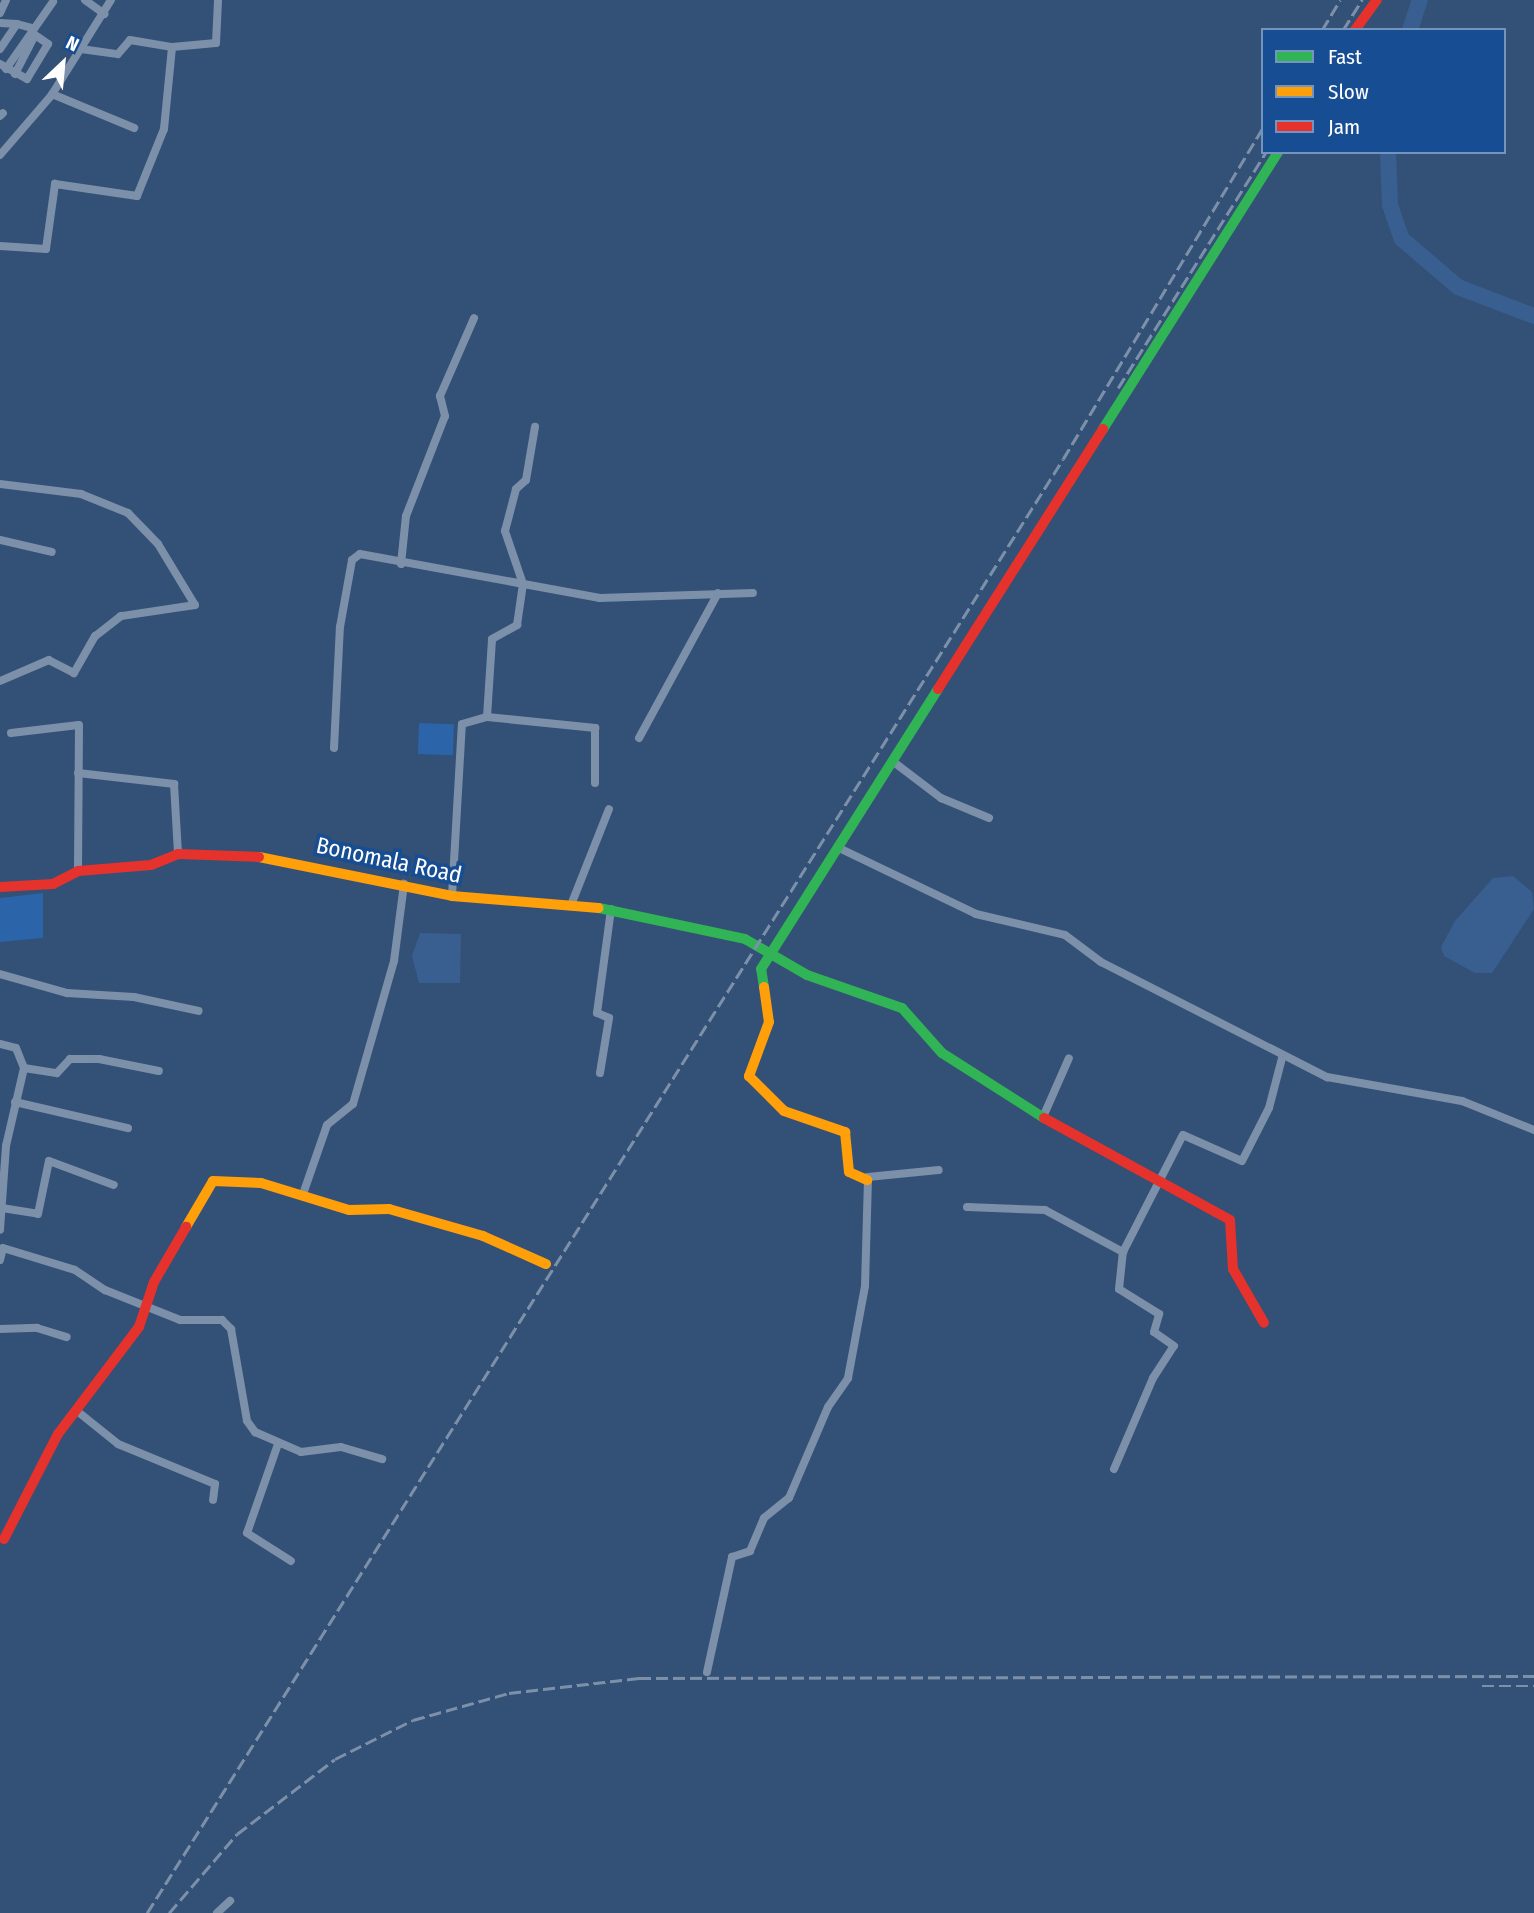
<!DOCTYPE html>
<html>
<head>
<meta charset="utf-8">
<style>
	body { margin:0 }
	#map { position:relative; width:1534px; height:1913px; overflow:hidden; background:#335076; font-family:"Fira Sans Condensed",sans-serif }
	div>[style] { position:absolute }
	.green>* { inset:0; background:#2b64a9; transform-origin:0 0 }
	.water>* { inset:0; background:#395f90 }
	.river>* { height:16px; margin:-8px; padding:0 8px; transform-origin:8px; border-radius:8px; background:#395f90 }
	.street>* { height:8px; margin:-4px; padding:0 4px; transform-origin:4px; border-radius:4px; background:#7c90a9 }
	.fast>* { height:10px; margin:-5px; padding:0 5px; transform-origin:5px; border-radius:5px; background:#30b455 }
	.slow>* { height:10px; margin:-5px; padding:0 5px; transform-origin:5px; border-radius:5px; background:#ff9f0a }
	.jam>* { height:10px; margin:-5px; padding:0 5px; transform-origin:5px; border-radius:5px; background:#e5322d }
	.rail>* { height:2.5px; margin-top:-1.25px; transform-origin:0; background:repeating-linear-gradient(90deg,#7c90a9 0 12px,transparent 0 17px) }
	span { translate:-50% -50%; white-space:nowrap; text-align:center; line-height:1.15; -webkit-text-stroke:7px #174d92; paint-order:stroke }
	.street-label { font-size:23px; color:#fff }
	.legend { position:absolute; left:1261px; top:28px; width:245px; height:126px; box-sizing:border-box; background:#174d92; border:2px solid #7494be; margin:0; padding:9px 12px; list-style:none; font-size:21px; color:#fff }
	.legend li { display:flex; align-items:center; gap:14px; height:35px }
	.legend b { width:35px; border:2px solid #7494be }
	.north { position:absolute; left:28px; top:28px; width:70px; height:70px; -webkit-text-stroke:5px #174d92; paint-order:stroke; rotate:26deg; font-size:19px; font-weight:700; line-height:28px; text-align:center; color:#fff }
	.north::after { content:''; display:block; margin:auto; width:24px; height:32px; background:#fff; clip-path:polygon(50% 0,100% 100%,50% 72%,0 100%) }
</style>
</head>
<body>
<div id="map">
	<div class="green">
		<div style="left:419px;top:723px;width:35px;height:31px;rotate:2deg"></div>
		<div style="clip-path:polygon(43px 893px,43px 938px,0 942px,0 898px)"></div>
	</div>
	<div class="water">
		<div style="clip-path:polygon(1513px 876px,1532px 892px,1534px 909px,1492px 973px,1475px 973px,1444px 956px,1441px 947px,1455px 921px,1493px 878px)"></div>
		<div style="clip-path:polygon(420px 933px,461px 934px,460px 983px,419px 983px,412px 956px)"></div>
	</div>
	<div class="river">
		<div style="left:1410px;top:30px;width:32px;rotate:-72deg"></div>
		<div style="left:1388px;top:152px;width:53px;rotate:87.8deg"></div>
		<div style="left:1390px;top:205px;width:36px;rotate:71deg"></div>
		<div style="left:1402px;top:239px;width:74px;rotate:40.6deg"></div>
		<div style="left:1458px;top:287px;width:81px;rotate:20.9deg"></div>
	</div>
	<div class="street">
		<div style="left:85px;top:0;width:24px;rotate:36deg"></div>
		<div style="left:0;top:13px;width:14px;rotate:-65deg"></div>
		<div style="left:0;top:23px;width:17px;rotate:3deg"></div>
		<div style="left:0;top:49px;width:30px;rotate:-56deg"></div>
		<div style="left:17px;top:24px;width:16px;rotate:15deg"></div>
		<div style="left:81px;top:49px;width:37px;rotate:8deg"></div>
		<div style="left:118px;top:54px;width:18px;rotate:-49deg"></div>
		<div style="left:130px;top:40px;width:43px;rotate:9.5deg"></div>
		<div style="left:0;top:64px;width:31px;rotate:29deg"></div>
		<div style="left:27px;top:79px;width:41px;rotate:-59deg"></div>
		<div style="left:48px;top:44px;width:12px;rotate:-145deg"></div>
		<div style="left:6px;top:69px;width:82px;rotate:-55deg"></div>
		<div style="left:15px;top:74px;width:44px;rotate:-62.9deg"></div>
		<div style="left:52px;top:94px;width:89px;rotate:22.5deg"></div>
		<div style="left:0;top:116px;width:4px;rotate:-45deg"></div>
		<div style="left:0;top:155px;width:78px;rotate:-49.2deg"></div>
		<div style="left:51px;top:96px;width:113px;rotate:-58deg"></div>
		<div style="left:0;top:246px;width:46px;rotate:3.7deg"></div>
		<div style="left:46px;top:249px;width:66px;rotate:-82.1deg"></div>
		<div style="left:55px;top:184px;width:83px;rotate:8.3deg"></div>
		<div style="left:137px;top:196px;width:72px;rotate:-68.1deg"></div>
		<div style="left:164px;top:129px;width:82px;rotate:-84.4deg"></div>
		<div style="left:172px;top:47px;width:44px;rotate:-5.2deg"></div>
		<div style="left:216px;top:43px;width:43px;rotate:-87.3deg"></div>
		<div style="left:0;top:484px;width:82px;rotate:7deg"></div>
		<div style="left:81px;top:494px;width:51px;rotate:22deg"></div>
		<div style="left:128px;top:513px;width:43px;rotate:45.9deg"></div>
		<div style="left:158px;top:544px;width:71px;rotate:58.8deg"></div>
		<div style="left:195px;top:605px;width:75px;rotate:171.5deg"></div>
		<div style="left:121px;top:616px;width:33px;rotate:142deg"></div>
		<div style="left:95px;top:636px;width:43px;rotate:119.6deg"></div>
		<div style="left:74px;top:673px;width:28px;rotate:-153deg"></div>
		<div style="left:49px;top:660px;width:53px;rotate:156.8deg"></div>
		<div style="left:0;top:540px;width:53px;rotate:13deg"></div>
		<div style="left:401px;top:564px;width:48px;rotate:-84.1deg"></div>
		<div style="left:406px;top:516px;width:107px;rotate:-68.7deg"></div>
		<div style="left:445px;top:416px;width:21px;rotate:-104deg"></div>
		<div style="left:440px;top:396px;width:85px;rotate:-66.4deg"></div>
		<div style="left:487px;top:717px;width:109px;rotate:5.8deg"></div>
		<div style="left:595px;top:728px;width:55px;rotate:90deg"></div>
		<div style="left:11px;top:733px;width:68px;rotate:-6.7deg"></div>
		<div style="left:79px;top:725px;width:146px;rotate:90.4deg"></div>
		<div style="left:639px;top:738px;width:165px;rotate:-61.4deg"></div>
		<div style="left:334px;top:748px;width:121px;rotate:-87.2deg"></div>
		<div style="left:340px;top:627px;width:68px;rotate:-79.8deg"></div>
		<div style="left:352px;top:560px;width:10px;rotate:-37deg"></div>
		<div style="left:360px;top:554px;width:244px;rotate:10.4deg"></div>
		<div style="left:600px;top:598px;width:153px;rotate:-1.9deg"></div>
		<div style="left:895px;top:763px;width:58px;rotate:37.3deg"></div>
		<div style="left:941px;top:798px;width:52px;rotate:22.6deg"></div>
		<div style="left:78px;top:773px;width:97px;rotate:6.5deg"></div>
		<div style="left:174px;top:784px;width:70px;rotate:86.7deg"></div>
		<div style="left:839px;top:848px;width:152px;rotate:25.7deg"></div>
		<div style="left:976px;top:914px;width:91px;rotate:13.3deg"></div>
		<div style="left:1065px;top:935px;width:45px;rotate:36.9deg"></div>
		<div style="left:1101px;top:962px;width:254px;rotate:27deg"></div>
		<div style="left:1327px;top:1077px;width:137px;rotate:10.1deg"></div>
		<div style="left:1462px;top:1101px;width:78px;rotate:21.9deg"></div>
		<div style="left:452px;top:896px;width:172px;rotate:-86.7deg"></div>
		<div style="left:462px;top:724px;width:26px;rotate:-16deg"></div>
		<div style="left:487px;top:717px;width:78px;rotate:-86.3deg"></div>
		<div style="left:492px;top:639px;width:29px;rotate:-29deg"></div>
		<div style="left:517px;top:625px;width:41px;rotate:-81.7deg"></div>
		<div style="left:523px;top:584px;width:56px;rotate:-108.8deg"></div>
		<div style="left:505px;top:531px;width:43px;rotate:-75.3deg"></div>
		<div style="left:516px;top:489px;width:13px;rotate:-42deg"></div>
		<div style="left:526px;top:480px;width:54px;rotate:-80.4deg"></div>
		<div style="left:571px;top:905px;width:103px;rotate:-68.4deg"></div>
		<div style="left:0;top:974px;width:70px;rotate:15.8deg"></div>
		<div style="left:67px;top:993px;width:67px;rotate:3.4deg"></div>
		<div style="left:134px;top:997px;width:66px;rotate:12.2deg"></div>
		<div style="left:0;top:1044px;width:16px;rotate:14deg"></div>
		<div style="left:16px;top:1048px;width:22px;rotate:68deg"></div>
		<div style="left:24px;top:1068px;width:80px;rotate:103deg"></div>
		<div style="left:6px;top:1146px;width:84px;rotate:94.1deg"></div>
		<div style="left:24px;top:1068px;width:33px;rotate:9deg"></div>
		<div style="left:57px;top:1073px;width:19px;rotate:-47deg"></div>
		<div style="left:70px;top:1059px;width:29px"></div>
		<div style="left:99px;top:1059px;width:61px;rotate:11.3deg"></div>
		<div style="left:600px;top:1073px;width:56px;rotate:-80.7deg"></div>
		<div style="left:609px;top:1018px;width:13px;rotate:-157deg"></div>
		<div style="left:597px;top:1013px;width:105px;rotate:-82.3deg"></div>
		<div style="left:15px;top:1102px;width:116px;rotate:13deg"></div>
		<div style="left:1043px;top:1117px;width:64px;rotate:-66.2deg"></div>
		<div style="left:303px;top:1194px;width:73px;rotate:-70.8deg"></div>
		<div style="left:327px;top:1125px;width:33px;rotate:-39deg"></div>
		<div style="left:353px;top:1104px;width:149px;rotate:-74deg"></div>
		<div style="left:394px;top:961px;width:78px;rotate:-82.6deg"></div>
		<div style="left:967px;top:1207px;width:78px;rotate:2.2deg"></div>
		<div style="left:1045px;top:1210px;width:89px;rotate:28.3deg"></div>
		<div style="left:1123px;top:1252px;width:131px;rotate:-62.9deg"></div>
		<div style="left:1183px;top:1135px;width:64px;rotate:23.8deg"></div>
		<div style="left:1242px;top:1161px;width:59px;rotate:-63deg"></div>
		<div style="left:1269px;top:1108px;width:52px;rotate:-75.4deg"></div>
		<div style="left:2px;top:1208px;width:36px;rotate:9deg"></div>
		<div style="left:38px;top:1214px;width:54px;rotate:-78.3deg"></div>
		<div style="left:49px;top:1161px;width:69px;rotate:20.3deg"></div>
		<div style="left:0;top:1260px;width:12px;rotate:-76deg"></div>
		<div style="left:3px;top:1248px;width:75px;rotate:17deg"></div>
		<div style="left:75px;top:1270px;width:36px;rotate:34deg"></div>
		<div style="left:105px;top:1290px;width:81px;rotate:21.8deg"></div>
		<div style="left:180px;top:1320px;width:42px"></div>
		<div style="left:222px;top:1320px;width:13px;rotate:45deg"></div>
		<div style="left:231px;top:1329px;width:93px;rotate:80.1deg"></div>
		<div style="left:247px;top:1421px;width:14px;rotate:54deg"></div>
		<div style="left:255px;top:1432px;width:50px;rotate:23.5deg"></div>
		<div style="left:301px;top:1452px;width:40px;rotate:-7.1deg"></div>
		<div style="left:341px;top:1447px;width:43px;rotate:16.3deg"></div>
		<div style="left:0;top:1329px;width:37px;rotate:-2deg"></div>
		<div style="left:37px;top:1328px;width:31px;rotate:17deg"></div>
		<div style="left:77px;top:1411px;width:53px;rotate:38.8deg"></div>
		<div style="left:118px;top:1444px;width:105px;rotate:22.4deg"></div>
		<div style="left:215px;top:1484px;width:16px;rotate:97deg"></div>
		<div style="left:278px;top:1444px;width:94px;rotate:109.2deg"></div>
		<div style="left:247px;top:1533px;width:52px;rotate:32.5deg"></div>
		<div style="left:1114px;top:1469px;width:99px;rotate:-66.8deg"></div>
		<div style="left:1153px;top:1378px;width:38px;rotate:-57deg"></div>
		<div style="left:1174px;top:1346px;width:24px;rotate:-145deg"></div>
		<div style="left:1154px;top:1332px;width:19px;rotate:-74deg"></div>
		<div style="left:1159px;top:1314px;width:47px;rotate:-148deg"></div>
		<div style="left:1119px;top:1289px;width:37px;rotate:-84deg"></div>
		<div style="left:707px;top:1672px;width:118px;rotate:-77.7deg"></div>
		<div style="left:732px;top:1557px;width:19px;rotate:-18deg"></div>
		<div style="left:750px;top:1551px;width:36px;rotate:-67deg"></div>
		<div style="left:764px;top:1518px;width:32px;rotate:-39deg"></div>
		<div style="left:789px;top:1498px;width:99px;rotate:-66.8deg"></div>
		<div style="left:828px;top:1407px;width:35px;rotate:-55deg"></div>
		<div style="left:848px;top:1378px;width:94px;rotate:-79.5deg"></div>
		<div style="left:865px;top:1286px;width:109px;rotate:-88.4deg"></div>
		<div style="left:868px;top:1177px;width:71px;rotate:-5.6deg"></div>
		<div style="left:217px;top:1913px;width:18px;rotate:-43deg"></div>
	</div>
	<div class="fast">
		<div style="left:1103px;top:429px;width:328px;rotate:-57.7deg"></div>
		<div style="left:599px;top:908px;width:149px;rotate:12deg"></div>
		<div style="left:745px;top:939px;width:72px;rotate:30.1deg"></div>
		<div style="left:807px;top:975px;width:101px;rotate:19.2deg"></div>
		<div style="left:902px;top:1008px;width:60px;rotate:48.4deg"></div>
		<div style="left:942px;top:1053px;width:121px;rotate:32.5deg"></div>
		<div style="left:764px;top:987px;width:18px;rotate:-99deg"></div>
		<div style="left:761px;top:969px;width:331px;rotate:-57.7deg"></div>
	</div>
	<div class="slow">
		<div style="left:259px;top:857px;width:197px;rotate:11.4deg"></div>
		<div style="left:452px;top:896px;width:147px;rotate:4.7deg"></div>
		<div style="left:764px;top:987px;width:35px;rotate:82deg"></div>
		<div style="left:769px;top:1022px;width:58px;rotate:110.3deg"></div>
		<div style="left:749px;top:1076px;width:49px;rotate:45deg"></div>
		<div style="left:784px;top:1111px;width:65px;rotate:19deg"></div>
		<div style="left:845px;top:1132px;width:40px;rotate:84.3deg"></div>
		<div style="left:849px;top:1172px;width:20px;rotate:24deg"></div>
		<div style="left:186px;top:1227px;width:53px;rotate:-59.6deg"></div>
		<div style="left:213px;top:1181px;width:48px;rotate:2.4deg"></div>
		<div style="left:261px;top:1183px;width:92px;rotate:17.1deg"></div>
		<div style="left:349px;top:1210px;width:40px;rotate:-1.4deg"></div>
		<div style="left:389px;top:1209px;width:98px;rotate:16deg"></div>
		<div style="left:483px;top:1236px;width:69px;rotate:24deg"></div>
	</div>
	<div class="jam">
		<div style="left:1355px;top:30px;width:37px;rotate:-54deg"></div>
		<div style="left:938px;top:689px;width:308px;rotate:-57.6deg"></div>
		<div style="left:0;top:887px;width:53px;rotate:-3.2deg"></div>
		<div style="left:53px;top:884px;width:28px;rotate:-27deg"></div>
		<div style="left:78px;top:871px;width:73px;rotate:-4.7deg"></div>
		<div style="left:151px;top:865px;width:29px;rotate:-22deg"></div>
		<div style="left:178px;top:854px;width:81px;rotate:2.1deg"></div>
		<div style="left:1044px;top:1118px;width:212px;rotate:28.7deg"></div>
		<div style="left:1230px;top:1220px;width:49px;rotate:86.5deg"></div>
		<div style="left:1233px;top:1269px;width:62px;rotate:60.1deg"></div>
		<div style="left:4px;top:1539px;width:118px;rotate:-62.8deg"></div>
		<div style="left:58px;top:1434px;width:134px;rotate:-52.9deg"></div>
		<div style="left:139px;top:1327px;width:47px;rotate:-71.6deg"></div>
		<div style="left:154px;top:1282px;width:64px;rotate:-59.8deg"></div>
	</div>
	<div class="rail">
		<div style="left:1322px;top:30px;width:35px;rotate:-59deg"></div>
		<div style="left:1343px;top:30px;width:36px;rotate:-58deg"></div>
		<div style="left:1118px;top:388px;width:279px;rotate:-57.9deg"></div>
		<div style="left:1482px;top:1686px;width:52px"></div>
		<div style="left:147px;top:1913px;width:1718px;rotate:-57.79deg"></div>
		<div style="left:1063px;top:459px;width:387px;rotate:-58.9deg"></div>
		<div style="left:169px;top:1913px;width:104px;rotate:-49.3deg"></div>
		<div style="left:237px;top:1834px;width:123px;rotate:-37.4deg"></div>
		<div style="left:335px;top:1759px;width:87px;rotate:-26.6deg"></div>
		<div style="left:413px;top:1720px;width:100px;rotate:-15.7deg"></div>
		<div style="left:509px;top:1693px;width:131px;rotate:-6.6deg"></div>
		<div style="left:639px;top:1678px;width:895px;rotate:-0.13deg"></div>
	</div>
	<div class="street-label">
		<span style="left:389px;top:860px;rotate:12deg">Bonomala Road</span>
	</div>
	<ul class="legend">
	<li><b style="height:9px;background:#30b455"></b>Fast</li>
	<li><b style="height:9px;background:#ff9f0a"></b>Slow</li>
	<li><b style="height:9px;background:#e5322d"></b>Jam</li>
	</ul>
	<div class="north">N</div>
</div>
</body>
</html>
